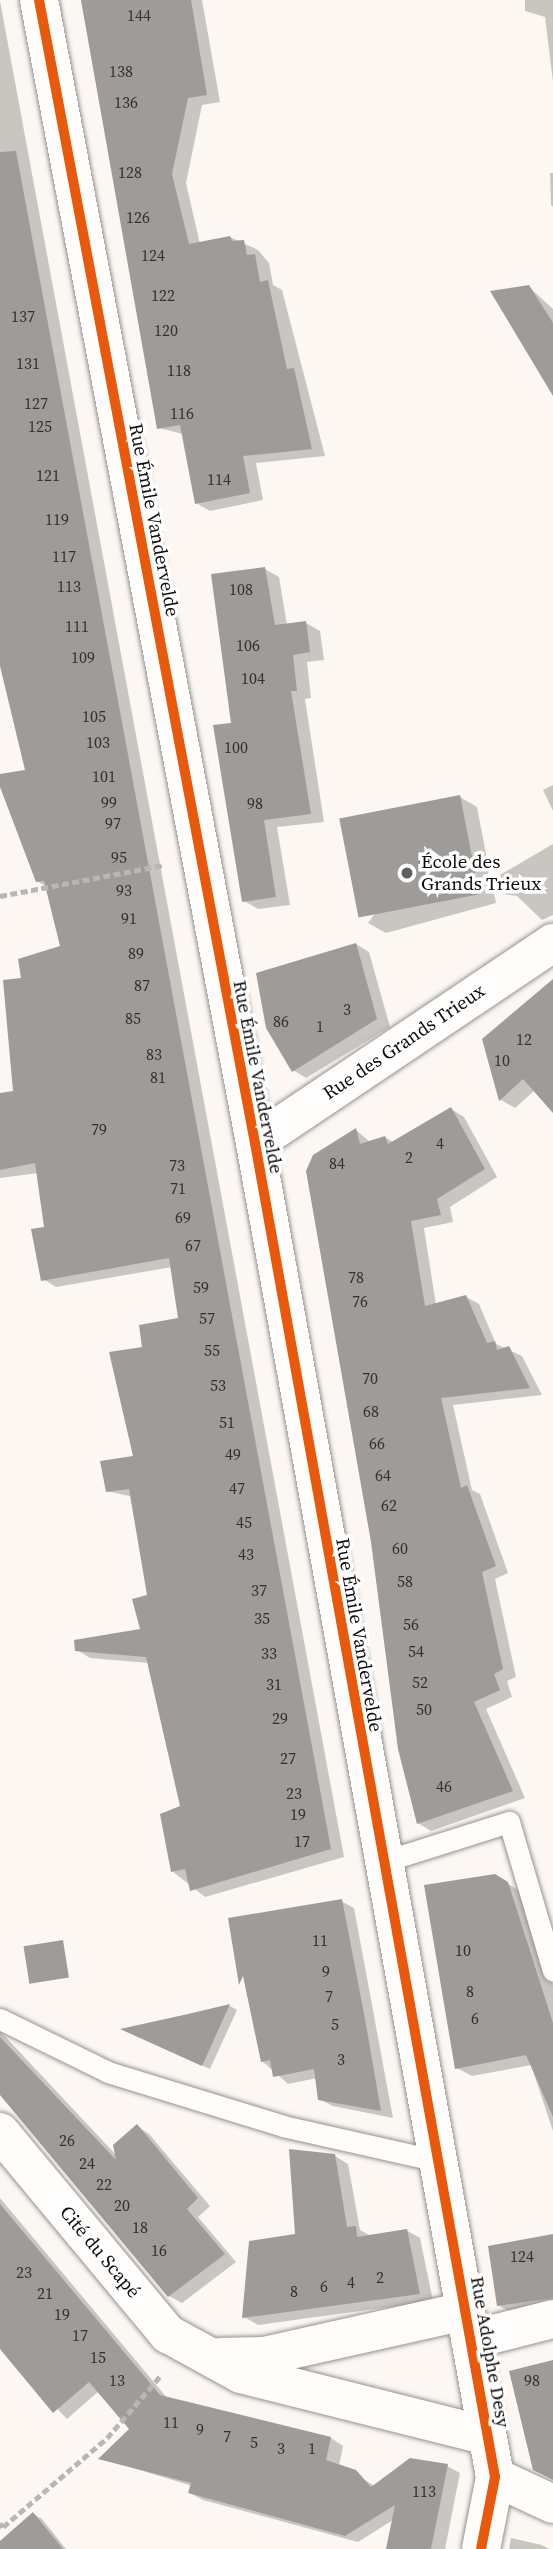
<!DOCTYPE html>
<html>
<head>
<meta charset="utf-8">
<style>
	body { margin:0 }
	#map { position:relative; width:553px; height:2549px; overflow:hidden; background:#fcf7f2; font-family:"Source Serif 4",serif }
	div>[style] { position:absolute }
	.shadow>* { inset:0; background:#0003 }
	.building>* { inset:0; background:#9f9b98; transform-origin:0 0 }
	.path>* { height:4.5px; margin-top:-2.25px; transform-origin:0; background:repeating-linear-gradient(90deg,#b8b7b6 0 7px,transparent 0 10.5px) }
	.roads { filter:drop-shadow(0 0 2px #959391) drop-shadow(0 0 2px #959391) }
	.lane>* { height:21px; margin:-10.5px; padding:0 10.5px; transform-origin:10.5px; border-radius:10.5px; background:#fffefd }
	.street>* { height:38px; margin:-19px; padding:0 19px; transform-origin:19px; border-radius:19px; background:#fffefd }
	.cycleway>* { height:10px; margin:-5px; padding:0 5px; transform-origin:5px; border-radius:5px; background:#e8590c }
	.dots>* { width:19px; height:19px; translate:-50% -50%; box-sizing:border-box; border:4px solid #fff; border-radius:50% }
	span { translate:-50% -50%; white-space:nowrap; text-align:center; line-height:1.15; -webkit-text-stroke:7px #fff; paint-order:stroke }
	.number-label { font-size:16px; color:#323130 }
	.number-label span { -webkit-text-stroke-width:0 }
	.street-label { font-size:19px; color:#0e0e0e }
	.poi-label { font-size:19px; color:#0e0e0e }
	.left { translate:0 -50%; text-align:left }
</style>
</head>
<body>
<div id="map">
	<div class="shadow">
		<div style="clip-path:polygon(81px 0,202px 0,220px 102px,202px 105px,186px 183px,200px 244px,230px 237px,258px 250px,269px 263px,273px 285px,282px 290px,325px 456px,256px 463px,263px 500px,210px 511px,196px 503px,183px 434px,159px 428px)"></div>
		<div style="clip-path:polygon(525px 0,553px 0,553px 82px,545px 17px,525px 11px)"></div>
		<div style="clip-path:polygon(0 1px,344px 1857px,205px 1897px,172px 1871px,182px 1807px,149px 1663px,90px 1658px,77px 1650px,142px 1630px,149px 1597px,133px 1497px,107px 1491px,135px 1457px,144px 1348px,180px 1320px,172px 1267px,56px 1287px,43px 1279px,46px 1228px,38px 1173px,0 1178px,0 1095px,15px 1093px,23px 979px,62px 948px,47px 887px,37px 881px,0 782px,0 775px,27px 771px,0 656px)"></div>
		<div style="clip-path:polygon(550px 173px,553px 173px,553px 207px,551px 205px)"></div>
		<div style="clip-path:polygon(529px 287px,553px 309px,553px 388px)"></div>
		<div style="clip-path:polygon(265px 569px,279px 577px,287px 625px,306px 623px,320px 631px,324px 660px,307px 662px,311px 698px,305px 699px,324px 822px,277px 827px,290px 905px,258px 909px,244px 901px,233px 725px)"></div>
		<div style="clip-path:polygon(553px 785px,553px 811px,543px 790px)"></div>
		<div style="clip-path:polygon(460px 797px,477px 807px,491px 880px,553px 844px,553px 915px,542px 920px,517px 896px,494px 893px,496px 903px,386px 933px,368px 923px)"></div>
		<div style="clip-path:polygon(356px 944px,369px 952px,390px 1027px,306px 1078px,293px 1070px)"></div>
		<div style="clip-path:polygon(553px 985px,553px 1110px,535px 1090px,515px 1108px,501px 1100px,484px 1039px)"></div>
		<div style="clip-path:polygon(451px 1109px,464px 1117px,497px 1177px,450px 1207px,453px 1222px,424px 1228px,436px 1305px,466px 1297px,479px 1304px,496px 1344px,522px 1356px,542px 1395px,453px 1405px,472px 1490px,480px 1494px,508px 1573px,495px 1579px,516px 1677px,507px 1681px,512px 1697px,486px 1709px,525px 1798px,431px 1831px,418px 1823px,356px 1130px,370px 1142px,385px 1137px,394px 1143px)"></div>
		<div style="clip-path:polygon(494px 1875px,523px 1893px,553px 1985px,553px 2131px,531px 2065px,472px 2076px,457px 2068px)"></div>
		<div style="clip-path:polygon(341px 1901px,354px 1908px,393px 2118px,333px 2106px,319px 2099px,317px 2078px,288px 2084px,262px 2061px)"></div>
		<div style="clip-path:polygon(230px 2006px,237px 2010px,210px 2069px,130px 2033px)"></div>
		<div style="clip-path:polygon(0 2031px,117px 2156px,137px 2126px,149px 2134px,210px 2206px,198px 2217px,236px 2262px,182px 2303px,169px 2296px,0 2092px)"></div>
		<div style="clip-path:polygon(335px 2156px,348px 2164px,360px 2230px,369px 2235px,406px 2230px,420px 2238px,433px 2301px,258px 2325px,244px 2317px,297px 2235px)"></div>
		<div style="clip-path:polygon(0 2198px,168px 2399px,331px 2438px,343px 2446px,339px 2466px,375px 2486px,447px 2466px,460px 2473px,445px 2549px,388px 2549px,393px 2520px,358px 2542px,203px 2500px,190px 2493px,192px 2486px,101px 2458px,132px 2430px,99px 2391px,67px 2419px,0 2348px)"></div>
		<div style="clip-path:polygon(553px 2235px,553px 2307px,512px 2313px,498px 2305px)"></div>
		<div style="clip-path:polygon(33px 2514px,42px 2519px,66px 2549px,24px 2549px)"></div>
		<div style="clip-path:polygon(511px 2538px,542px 2545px,549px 2549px,509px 2549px)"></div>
	</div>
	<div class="building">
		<div style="clip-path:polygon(81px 0,191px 0,207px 95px,188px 98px,172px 174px,189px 244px,230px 236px,232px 241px,244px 240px,247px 255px,255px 254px,260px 282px,268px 280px,287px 369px,294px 368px,312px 449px,243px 456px,250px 493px,195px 504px,180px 425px,157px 429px)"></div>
		<div style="clip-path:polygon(16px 151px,331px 1849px,190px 1891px,185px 1869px,171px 1872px,160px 1814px,180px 1806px,146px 1657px,75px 1651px,74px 1640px,140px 1629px,132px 1599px,147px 1595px,129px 1489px,106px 1492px,100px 1461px,133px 1456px,109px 1352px,142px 1347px,139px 1325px,178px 1318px,169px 1258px,41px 1281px,31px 1229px,44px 1227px,35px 1163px,0 1170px,0 1093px,13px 1091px,3px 980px,21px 978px,18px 959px,60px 946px,44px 881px,36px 882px,0 787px,0 774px,25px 770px,0 666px,0 152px)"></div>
		<div style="clip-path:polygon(529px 285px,553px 323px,553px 396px,490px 291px)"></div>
		<div style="clip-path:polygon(265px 567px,275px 625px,306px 621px,310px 652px,293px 655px,297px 691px,291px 691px,311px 814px,264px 820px,276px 897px,242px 902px,213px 725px,231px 723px,211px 574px)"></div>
		<div style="left:460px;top:795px;width:101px;height:123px;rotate:79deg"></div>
		<div style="clip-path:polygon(356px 943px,377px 1019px,292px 1072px,266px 1028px,256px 973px)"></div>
		<div style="clip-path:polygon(553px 979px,553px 1113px,523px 1079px,499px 1101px,482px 1039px)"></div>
		<div style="clip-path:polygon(451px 1107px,485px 1169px,437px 1199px,441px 1215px,411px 1221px,425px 1306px,466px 1295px,487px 1343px,495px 1341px,497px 1350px,509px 1346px,530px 1388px,441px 1398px,461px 1488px,467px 1485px,496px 1566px,482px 1572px,503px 1669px,494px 1674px,500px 1690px,474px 1702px,513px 1791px,417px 1824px,398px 1749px,371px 1542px,306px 1171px,313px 1155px,356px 1128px,360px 1144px,385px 1136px,388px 1144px)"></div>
		<div style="clip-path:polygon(495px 1874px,508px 1882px,553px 2023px,553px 2117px,526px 2055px,455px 2069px,424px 1885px)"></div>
		<div style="clip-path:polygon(342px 1899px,365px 2019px,381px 2111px,318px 2100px,314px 2069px,273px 2077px,270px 2060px,261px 2062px,243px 1976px,239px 1985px,228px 1918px)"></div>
		<div style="left:63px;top:1940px;width:38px;height:40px;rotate:81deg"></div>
		<div style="clip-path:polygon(230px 2004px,202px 2066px,120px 2029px,188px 2014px)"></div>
		<div style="clip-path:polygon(0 2037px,116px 2160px,113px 2145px,137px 2124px,198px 2198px,187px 2209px,225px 2254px,168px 2297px,0 2095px)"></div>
		<div style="clip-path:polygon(289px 2149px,335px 2154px,347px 2227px,356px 2226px,357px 2237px,407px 2229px,420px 2294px,242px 2318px,249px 2241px,295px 2234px)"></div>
		<div style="clip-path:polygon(0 2204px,160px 2395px,331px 2437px,326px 2460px,356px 2470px,371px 2487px,410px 2458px,448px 2464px,431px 2549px,386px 2549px,395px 2505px,345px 2536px,188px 2493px,191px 2483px,98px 2459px,129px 2429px,89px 2382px,53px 2413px,0 2349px)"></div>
		<div style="clip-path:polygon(553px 2234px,553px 2298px,497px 2306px,488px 2246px)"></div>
		<div style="clip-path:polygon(553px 2360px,553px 2480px,533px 2470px,509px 2371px)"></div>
		<div style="clip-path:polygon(33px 2512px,63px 2549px,0 2549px,0 2541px)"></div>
	</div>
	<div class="path">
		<div style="left:0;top:896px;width:167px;rotate:-10.7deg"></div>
		<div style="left:0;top:2523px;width:5px;rotate:53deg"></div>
		<div style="left:3px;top:2527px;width:137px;rotate:-40.6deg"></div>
		<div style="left:107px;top:2438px;width:84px;rotate:-49.3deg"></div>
	</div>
	<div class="roads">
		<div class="lane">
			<div style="left:385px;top:1861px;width:130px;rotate:-17.5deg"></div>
			<div style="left:509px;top:1822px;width:155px;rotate:73.5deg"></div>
			<div style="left:0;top:2019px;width:120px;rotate:26.1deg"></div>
			<div style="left:108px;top:2072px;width:183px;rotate:17.1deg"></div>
			<div style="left:283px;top:2126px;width:159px;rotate:12.7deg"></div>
		</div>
		<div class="street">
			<div style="left:39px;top:0;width:1163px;rotate:79.3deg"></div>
			<div style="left:255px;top:1143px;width:1355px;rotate:79.8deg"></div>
			<div style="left:495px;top:2477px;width:73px;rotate:101deg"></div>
			<div style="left:255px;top:1143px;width:359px;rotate:-33.9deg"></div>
			<div style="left:0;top:2132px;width:263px;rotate:50.3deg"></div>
			<div style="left:168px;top:2334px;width:83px;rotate:28.7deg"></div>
			<div style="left:241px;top:2374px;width:254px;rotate:14.1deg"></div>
			<div style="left:470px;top:2340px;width:86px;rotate:-14.2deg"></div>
			<div style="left:220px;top:2357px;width:44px;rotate:-1.3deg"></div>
			<div style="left:264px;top:2356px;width:206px;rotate:-12.6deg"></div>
			<div style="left:495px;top:2477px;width:64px;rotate:25deg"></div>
		</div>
	</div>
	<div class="cycleway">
		<div style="left:39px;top:0;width:1163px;rotate:79.3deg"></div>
		<div style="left:255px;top:1143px;width:1355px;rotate:79.8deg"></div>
		<div style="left:495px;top:2477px;width:73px;rotate:101deg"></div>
	</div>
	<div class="dots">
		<div style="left:407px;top:873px;background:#61605e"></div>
	</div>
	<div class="number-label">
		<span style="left:139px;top:15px">144</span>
		<span style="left:121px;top:71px">138</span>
		<span style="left:126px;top:102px">136</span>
		<span style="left:130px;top:172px">128</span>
		<span style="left:138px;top:217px">126</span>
		<span style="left:153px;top:255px">124</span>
		<span style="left:163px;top:295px">122</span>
		<span style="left:23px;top:316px">137</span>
		<span style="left:166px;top:330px">120</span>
		<span style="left:28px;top:363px">131</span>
		<span style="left:179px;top:370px">118</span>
		<span style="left:36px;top:403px">127</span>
		<span style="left:182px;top:413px">116</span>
		<span style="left:40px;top:426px">125</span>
		<span style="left:48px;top:475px">121</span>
		<span style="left:219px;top:479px">114</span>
		<span style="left:57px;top:519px">119</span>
		<span style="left:64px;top:556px">117</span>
		<span style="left:69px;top:586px">113</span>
		<span style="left:241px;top:589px">108</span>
		<span style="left:77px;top:626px">111</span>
		<span style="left:248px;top:645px">106</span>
		<span style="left:83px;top:657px">109</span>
		<span style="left:253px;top:678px">104</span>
		<span style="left:94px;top:716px">105</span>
		<span style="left:98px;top:742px">103</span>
		<span style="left:236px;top:747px">100</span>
		<span style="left:104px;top:776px">101</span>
		<span style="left:109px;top:802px">99</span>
		<span style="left:255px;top:803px">98</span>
		<span style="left:113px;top:823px">97</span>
		<span style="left:119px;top:857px">95</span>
		<span style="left:124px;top:890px">93</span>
		<span style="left:129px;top:918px">91</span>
		<span style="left:136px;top:953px">89</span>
		<span style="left:142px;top:985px">87</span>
		<span style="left:347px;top:1009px">3</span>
		<span style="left:133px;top:1018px">85</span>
		<span style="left:281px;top:1021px">86</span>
		<span style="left:320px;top:1026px">1</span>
		<span style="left:524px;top:1039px">12</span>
		<span style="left:154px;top:1054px">83</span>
		<span style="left:502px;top:1060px">10</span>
		<span style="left:158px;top:1077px">81</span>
		<span style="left:99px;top:1129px">79</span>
		<span style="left:440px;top:1143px">4</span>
		<span style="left:409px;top:1157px">2</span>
		<span style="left:337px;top:1163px">84</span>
		<span style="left:177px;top:1165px">73</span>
		<span style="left:178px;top:1188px">71</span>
		<span style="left:183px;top:1217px">69</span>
		<span style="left:193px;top:1245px">67</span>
		<span style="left:356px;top:1277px">78</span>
		<span style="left:201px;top:1287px">59</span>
		<span style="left:360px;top:1301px">76</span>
		<span style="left:207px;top:1318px">57</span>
		<span style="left:212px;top:1350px">55</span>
		<span style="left:370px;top:1378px">70</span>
		<span style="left:218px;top:1385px">53</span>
		<span style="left:371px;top:1411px">68</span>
		<span style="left:227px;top:1422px">51</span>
		<span style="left:377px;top:1443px">66</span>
		<span style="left:233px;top:1454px">49</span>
		<span style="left:383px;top:1475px">64</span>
		<span style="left:237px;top:1488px">47</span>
		<span style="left:389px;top:1505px">62</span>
		<span style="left:244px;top:1522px">45</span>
		<span style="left:400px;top:1548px">60</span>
		<span style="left:246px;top:1554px">43</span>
		<span style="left:405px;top:1581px">58</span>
		<span style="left:259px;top:1590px">37</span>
		<span style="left:262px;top:1618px">35</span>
		<span style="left:411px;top:1624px">56</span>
		<span style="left:416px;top:1651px">54</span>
		<span style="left:269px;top:1653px">33</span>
		<span style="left:420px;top:1682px">52</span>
		<span style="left:274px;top:1684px">31</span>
		<span style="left:424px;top:1709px">50</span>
		<span style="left:280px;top:1718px">29</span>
		<span style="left:288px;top:1758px">27</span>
		<span style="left:444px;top:1786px">46</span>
		<span style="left:294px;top:1793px">23</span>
		<span style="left:298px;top:1814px">19</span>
		<span style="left:302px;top:1841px">17</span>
		<span style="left:320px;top:1940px">11</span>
		<span style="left:463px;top:1950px">10</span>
		<span style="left:326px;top:1971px">9</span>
		<span style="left:470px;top:1991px">8</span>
		<span style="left:329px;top:1996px">7</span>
		<span style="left:475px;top:2018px">6</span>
		<span style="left:335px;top:2024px">5</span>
		<span style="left:341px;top:2059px">3</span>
		<span style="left:67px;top:2140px">26</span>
		<span style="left:87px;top:2163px">24</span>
		<span style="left:104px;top:2184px">22</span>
		<span style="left:122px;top:2205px">20</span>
		<span style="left:140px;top:2227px">18</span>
		<span style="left:159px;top:2250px">16</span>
		<span style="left:522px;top:2256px">124</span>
		<span style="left:24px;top:2272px">23</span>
		<span style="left:380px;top:2277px">2</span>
		<span style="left:351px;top:2282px">4</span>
		<span style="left:324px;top:2286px">6</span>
		<span style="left:294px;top:2291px">8</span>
		<span style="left:45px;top:2293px">21</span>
		<span style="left:62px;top:2314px">19</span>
		<span style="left:80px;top:2335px">17</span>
		<span style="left:98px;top:2357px">15</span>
		<span style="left:117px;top:2380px">13</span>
		<span style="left:532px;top:2380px">98</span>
		<span style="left:171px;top:2422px">11</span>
		<span style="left:200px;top:2429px">9</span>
		<span style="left:227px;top:2436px">7</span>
		<span style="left:254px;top:2442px">5</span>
		<span style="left:281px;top:2448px">3</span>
		<span style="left:312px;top:2448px">1</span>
		<span style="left:424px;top:2491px">113</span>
	</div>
	<div class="street-label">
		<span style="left:154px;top:520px;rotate:79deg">Rue Émile Vandervelde</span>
		<span style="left:404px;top:1042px;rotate:-34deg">Rue des Grands Trieux</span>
		<span style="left:258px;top:1077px;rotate:79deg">Rue Émile Vandervelde</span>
		<span style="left:359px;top:1635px;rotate:80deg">Rue Émile Vandervelde</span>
		<span style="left:100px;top:2252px;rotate:50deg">Cité du Scapé</span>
		<span style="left:490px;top:2352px;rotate:80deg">Rue Adolphe Desy</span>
	</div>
	<div class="poi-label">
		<span class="left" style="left:421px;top:873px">École des<br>Grands Trieux</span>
	</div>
</div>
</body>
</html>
